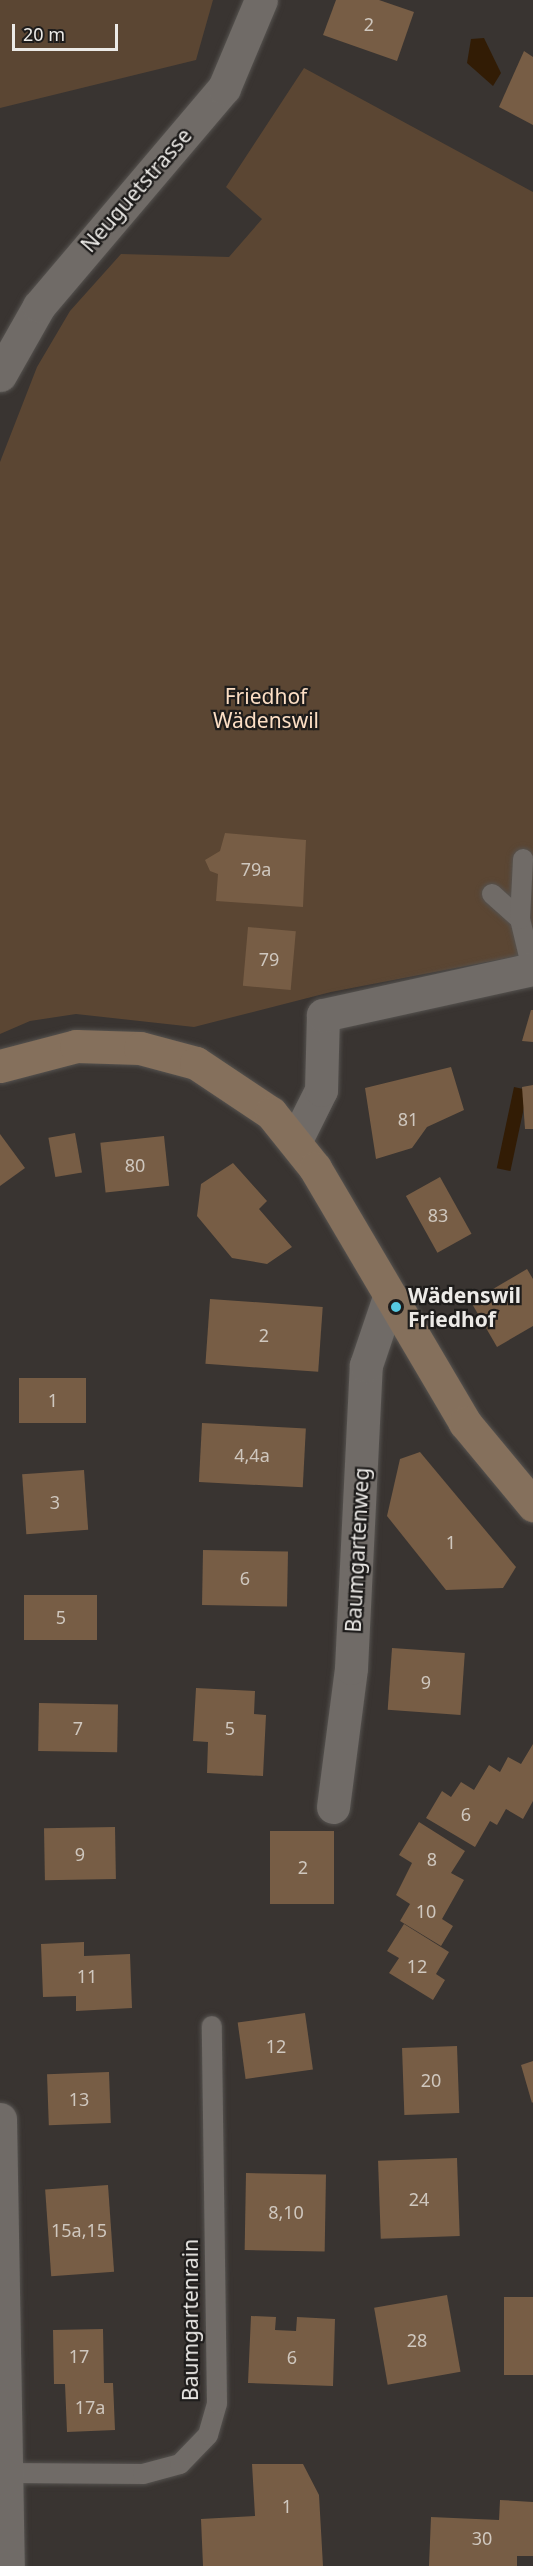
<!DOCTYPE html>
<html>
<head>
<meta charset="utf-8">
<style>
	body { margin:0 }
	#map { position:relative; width:533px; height:2566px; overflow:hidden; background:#393431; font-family:"Noto Sans",sans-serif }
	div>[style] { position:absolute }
	.green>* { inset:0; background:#5b4633 }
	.water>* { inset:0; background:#321c05; transform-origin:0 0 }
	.building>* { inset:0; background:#775d45; transform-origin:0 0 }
	.roads { filter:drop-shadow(0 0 2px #55524f) drop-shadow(0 0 2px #55524f) }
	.lane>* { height:20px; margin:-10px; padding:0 10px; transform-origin:10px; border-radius:10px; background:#706b67 }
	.street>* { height:33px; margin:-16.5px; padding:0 16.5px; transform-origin:16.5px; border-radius:16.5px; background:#706b67 }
	.secondary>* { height:33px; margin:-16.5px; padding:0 16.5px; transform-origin:16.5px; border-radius:16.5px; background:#85705c }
	.dots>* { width:16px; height:16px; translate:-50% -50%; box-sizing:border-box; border:3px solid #1e1c1b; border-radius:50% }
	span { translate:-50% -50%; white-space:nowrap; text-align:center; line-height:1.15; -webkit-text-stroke:4.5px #1e1c1b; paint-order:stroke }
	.number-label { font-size:18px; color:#cfc7be }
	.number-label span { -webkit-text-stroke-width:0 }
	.street-label { font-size:21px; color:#eceae7 }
	.park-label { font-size:21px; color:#fcdec4 }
	.poi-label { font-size:21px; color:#eceae7; font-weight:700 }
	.left { translate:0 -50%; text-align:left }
	.scale { position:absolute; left:12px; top:24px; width:106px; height:27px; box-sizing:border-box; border:3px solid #eceae7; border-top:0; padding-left:8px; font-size:18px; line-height:21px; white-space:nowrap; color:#eceae7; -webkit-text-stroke:4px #1e1c1b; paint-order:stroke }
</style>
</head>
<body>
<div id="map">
	<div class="green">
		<div style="clip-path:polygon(0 0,213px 0,196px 60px,0 108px)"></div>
		<div style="clip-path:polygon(304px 68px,533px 192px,533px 953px,331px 992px,194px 1027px,76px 1014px,30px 1021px,0 1034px,0 462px,37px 367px,70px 311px,121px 254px,229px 257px,262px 219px,226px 187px)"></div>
	</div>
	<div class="water">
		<div style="clip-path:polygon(484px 38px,501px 73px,493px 86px,467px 63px,471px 39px)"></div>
		<div style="left:514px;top:1087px;width:14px;height:83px;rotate:12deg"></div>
	</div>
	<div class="building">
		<div style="clip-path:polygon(336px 0,379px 0,414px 12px,397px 61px,323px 35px)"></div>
		<div style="clip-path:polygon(524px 51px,533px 57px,533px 125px,499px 107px)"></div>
		<div style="clip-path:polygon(225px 833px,306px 840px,303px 907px,216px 901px,218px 874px,210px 871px,205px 860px,220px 851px)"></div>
		<div style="left:248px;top:927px;width:48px;height:59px;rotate:5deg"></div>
		<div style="clip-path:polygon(531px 1010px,533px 1010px,533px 1042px,522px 1041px)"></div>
		<div style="clip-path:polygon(451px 1067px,464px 1110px,427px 1127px,412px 1148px,376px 1159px,365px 1088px)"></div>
		<div style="clip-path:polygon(533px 1085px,533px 1129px,525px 1129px,522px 1087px)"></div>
		<div style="left:75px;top:1133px;width:40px;height:27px;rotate:80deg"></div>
		<div style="clip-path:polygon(0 1134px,25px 1168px,0 1186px)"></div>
		<div style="left:164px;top:1136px;width:50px;height:64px;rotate:84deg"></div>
		<div style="clip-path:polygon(233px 1163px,267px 1201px,259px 1209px,292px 1247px,267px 1264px,232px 1258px,197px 1216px,201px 1184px)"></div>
		<div style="left:440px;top:1177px;width:65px;height:39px;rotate:61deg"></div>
		<div style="clip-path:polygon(527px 1269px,533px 1279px,533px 1326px,497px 1347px,471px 1302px)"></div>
		<div style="left:210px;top:1299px;width:113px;height:65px;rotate:4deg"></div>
		<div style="left:19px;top:1378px;width:67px;height:45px"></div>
		<div style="left:202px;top:1423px;width:104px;height:59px;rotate:3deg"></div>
		<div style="clip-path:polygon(420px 1452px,516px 1567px,503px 1588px,446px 1590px,387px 1516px,400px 1459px)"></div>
		<div style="left:84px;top:1470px;width:60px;height:62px;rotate:86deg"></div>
		<div style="left:203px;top:1550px;width:85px;height:55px;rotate:1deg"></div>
		<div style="left:24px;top:1595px;width:73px;height:45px"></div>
		<div style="left:392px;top:1648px;width:73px;height:62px;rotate:4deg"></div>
		<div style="clip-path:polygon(196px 1688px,255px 1691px,254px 1714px,266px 1715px,263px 1776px,207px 1773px,208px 1742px,193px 1741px)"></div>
		<div style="left:39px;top:1703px;width:79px;height:48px;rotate:1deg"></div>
		<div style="clip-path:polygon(533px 1744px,533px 1801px,523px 1819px,506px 1809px,497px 1825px,490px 1821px,475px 1847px,426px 1818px,442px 1791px,451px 1797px,461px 1782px,474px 1790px,489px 1765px,500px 1772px,508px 1757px,521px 1764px)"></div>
		<div style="clip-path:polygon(419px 1822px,465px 1851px,451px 1873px,464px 1880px,442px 1919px,453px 1926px,441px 1946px,400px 1921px,410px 1904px,396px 1895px,412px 1863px,399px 1855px)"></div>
		<div style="left:115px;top:1827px;width:52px;height:71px;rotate:89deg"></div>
		<div style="left:334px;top:1831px;width:73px;height:64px;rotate:90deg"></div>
		<div style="clip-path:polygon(404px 1924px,449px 1952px,436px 1974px,445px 1980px,433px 2000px,389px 1973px,399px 1958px,387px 1951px)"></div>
		<div style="clip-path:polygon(84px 1942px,84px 1956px,130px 1954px,132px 2008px,76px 2011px,76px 1996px,43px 1997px,41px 1944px)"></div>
		<div style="left:305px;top:2013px;width:57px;height:68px;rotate:82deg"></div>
		<div style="left:457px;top:2046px;width:67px;height:55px;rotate:88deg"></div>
		<div style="clip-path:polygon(533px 2061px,533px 2102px,532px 2103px,521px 2065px)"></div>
		<div style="left:109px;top:2072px;width:51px;height:62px;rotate:88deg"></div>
		<div style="left:457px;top:2158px;width:78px;height:79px;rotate:88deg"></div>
		<div style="left:246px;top:2173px;width:80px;height:77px;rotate:1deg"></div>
		<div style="left:108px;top:2185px;width:87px;height:63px;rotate:86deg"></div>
		<div style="left:447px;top:2295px;width:78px;height:74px;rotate:80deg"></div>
		<div style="left:533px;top:2297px;width:78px;height:29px;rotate:90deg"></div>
		<div style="clip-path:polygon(251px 2316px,276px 2317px,275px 2330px,296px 2331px,297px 2317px,335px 2319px,333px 2386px,248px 2383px)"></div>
		<div style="clip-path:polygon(103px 2329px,104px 2383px,113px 2383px,115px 2430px,67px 2432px,65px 2384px,54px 2384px,53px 2330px)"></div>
		<div style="clip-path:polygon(252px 2464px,303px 2464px,319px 2495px,323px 2566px,203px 2566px,201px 2519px,255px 2516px)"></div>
		<div style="clip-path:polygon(500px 2500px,533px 2502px,533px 2556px,517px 2556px,517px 2566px,429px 2566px,431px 2517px,499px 2520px)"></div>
	</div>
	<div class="roads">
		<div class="lane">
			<div style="left:492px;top:894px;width:38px;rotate:42deg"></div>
			<div style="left:520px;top:919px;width:51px;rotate:76.5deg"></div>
			<div style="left:520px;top:919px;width:60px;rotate:-87.1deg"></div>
			<div style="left:7px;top:2473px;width:136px;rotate:0.4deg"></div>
			<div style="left:143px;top:2474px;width:38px;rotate:-15deg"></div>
			<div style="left:180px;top:2464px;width:40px;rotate:-46deg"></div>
			<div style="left:208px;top:2435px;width:33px;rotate:-74deg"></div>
			<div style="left:217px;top:2403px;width:377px;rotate:-90.8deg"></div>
		</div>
		<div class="street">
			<div style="left:0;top:375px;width:79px;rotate:-60.5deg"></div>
			<div style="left:39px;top:306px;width:286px;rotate:-49.7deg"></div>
			<div style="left:224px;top:88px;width:95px;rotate:-67.2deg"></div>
			<div style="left:296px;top:1140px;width:56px;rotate:-63.4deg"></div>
			<div style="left:321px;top:1090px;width:75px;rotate:-88.5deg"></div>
			<div style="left:323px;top:1015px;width:215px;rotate:-12.4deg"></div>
			<div style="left:333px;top:1807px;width:140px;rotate:-82.6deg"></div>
			<div style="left:351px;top:1668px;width:303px;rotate:-87.2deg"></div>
			<div style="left:366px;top:1365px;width:72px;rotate:-71.3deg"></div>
			<div style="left:0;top:2119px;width:447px;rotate:89deg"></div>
		</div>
		<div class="secondary">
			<div style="left:0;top:1066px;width:79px;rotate:-14.7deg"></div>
			<div style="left:76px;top:1046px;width:64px;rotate:1.8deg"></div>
			<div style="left:140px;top:1048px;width:58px;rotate:15deg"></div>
			<div style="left:196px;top:1063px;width:90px;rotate:33.7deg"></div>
			<div style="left:271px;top:1113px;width:70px;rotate:51.3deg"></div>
			<div style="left:315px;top:1168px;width:296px;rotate:59.5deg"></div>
			<div style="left:465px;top:1423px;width:107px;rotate:50.3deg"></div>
		</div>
	</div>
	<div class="dots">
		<div style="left:396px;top:1307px;background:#56c9e1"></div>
	</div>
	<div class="number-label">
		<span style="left:369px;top:24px">2</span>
		<span style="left:256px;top:869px">79a</span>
		<span style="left:269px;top:959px">79</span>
		<span style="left:408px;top:1119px">81</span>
		<span style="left:135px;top:1165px">80</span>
		<span style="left:438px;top:1215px">83</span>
		<span style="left:264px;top:1335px">2</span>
		<span style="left:53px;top:1400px">1</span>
		<span style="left:252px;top:1455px">4,4a</span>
		<span style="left:55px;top:1502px">3</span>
		<span style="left:451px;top:1542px">1</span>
		<span style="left:245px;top:1578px">6</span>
		<span style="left:61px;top:1617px">5</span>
		<span style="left:426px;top:1682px">9</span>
		<span style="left:78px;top:1728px">7</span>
		<span style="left:230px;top:1728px">5</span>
		<span style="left:466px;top:1814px">6</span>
		<span style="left:80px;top:1854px">9</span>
		<span style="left:432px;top:1859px">8</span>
		<span style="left:303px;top:1867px">2</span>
		<span style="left:426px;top:1911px">10</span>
		<span style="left:417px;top:1966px">12</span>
		<span style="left:87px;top:1976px">11</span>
		<span style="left:276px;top:2046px">12</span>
		<span style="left:431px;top:2080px">20</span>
		<span style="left:79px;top:2099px">13</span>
		<span style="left:419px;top:2199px">24</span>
		<span style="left:286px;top:2212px">8,10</span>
		<span style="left:79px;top:2230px">15a,15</span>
		<span style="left:417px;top:2340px">28</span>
		<span style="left:79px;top:2356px">17</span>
		<span style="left:292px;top:2357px">6</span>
		<span style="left:90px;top:2407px">17a</span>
		<span style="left:287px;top:2506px">1</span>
		<span style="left:482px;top:2538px">30</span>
	</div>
	<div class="street-label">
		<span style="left:136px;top:190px;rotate:-49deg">Neuguetstrasse</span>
		<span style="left:357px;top:1550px;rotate:-87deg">Baumgartenweg</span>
		<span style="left:190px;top:2320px;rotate:-90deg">Baumgartenrain</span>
	</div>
	<div class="park-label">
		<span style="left:266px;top:708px">Friedhof<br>Wädenswil</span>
	</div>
	<div class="poi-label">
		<span class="left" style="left:408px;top:1307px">Wädenswil<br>Friedhof</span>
	</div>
	<div class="scale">20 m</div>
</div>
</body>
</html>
